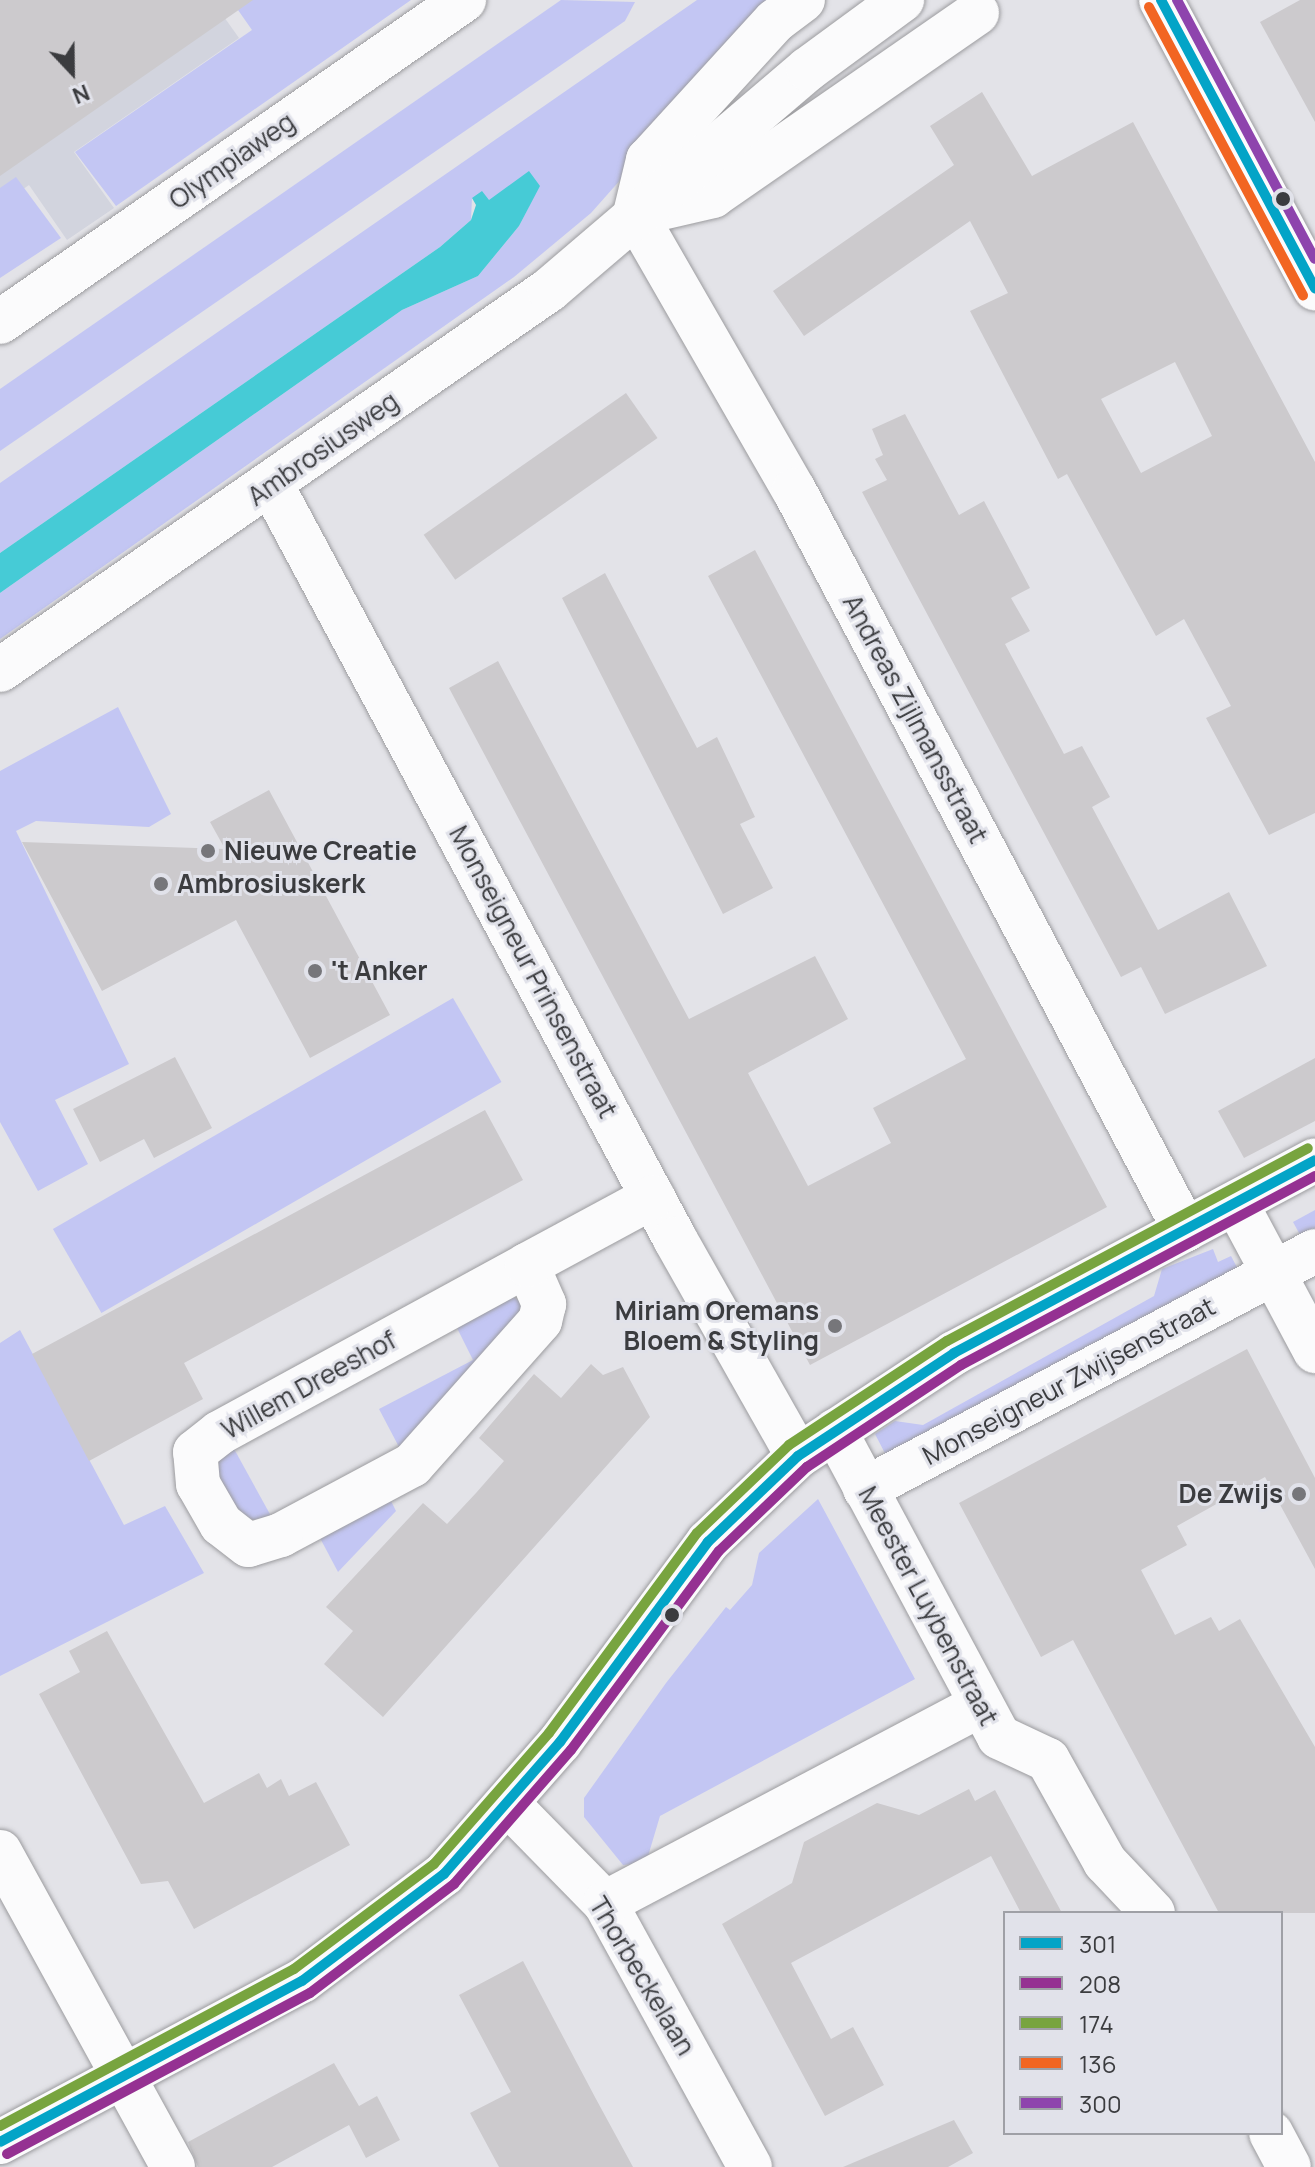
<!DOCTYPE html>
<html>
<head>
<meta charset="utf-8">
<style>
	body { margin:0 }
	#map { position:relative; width:1315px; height:2167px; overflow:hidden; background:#e3e3e8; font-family:Manrope,sans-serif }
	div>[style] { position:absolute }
	.built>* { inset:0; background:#d2d4de }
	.green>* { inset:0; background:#c3c6f3; transform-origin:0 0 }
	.water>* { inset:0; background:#46cbd6 }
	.building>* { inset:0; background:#cccacd; transform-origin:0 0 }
	.roads { filter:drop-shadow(0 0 2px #9c9c9f) drop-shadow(0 0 2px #9c9c9f) }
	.minor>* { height:44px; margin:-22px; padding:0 22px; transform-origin:22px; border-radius:22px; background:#fbfbfc }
	.major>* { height:44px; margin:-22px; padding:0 22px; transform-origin:22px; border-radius:22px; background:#fbfbfc }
	.bus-1>* { height:10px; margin:-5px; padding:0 5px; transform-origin:5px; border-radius:5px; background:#03a4c7 }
	.bus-2>* { height:10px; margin:-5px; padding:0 5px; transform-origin:5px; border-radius:5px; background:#953192 }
	.bus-3>* { height:10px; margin:-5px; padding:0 5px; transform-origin:5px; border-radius:5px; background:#78a43f }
	.bus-4>* { height:10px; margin:-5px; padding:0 5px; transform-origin:5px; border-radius:5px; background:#f26522 }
	.bus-5>* { height:10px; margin:-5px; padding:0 5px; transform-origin:5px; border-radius:5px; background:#8e44ad }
	.dots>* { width:22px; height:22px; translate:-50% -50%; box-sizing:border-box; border:4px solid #e1e2ea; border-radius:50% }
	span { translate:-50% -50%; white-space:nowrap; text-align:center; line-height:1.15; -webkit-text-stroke:6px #e1e2ea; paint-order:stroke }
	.street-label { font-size:26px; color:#3b3c3f }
	.poi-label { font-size:26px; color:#3b3c3f; font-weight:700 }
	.left { translate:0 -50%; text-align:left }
	.right { translate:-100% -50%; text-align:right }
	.legend { position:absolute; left:1003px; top:1911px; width:280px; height:224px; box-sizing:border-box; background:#e1e2ea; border:2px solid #9fa0a6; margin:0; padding:10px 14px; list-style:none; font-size:24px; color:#3b3c3f }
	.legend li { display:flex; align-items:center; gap:16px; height:40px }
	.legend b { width:40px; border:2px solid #9fa0a6 }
	.north { position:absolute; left:32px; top:32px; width:80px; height:80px; -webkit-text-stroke:6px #e1e2ea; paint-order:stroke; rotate:158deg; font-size:22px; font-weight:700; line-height:32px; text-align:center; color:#3b3c3f }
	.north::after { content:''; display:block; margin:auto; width:28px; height:36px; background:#3b3c3f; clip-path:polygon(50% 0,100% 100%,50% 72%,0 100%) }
</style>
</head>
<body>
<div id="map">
	<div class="built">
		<div style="clip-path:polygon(0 0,212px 0,239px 38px,74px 152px,114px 208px,67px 240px,29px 185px,0 205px)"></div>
	</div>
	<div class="green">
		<div style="clip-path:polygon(231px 0,411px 0,116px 206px,75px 152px,252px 30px)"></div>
		<div style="clip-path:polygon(561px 0,635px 2px,625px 21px,0 451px,0 389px)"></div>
		<div style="clip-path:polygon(697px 0,780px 0,591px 213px,514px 277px,0 639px,0 593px,402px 310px,478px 276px,519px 226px,539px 186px,488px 201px,472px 198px,471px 220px,440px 247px,0 553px,0 483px)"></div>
		<div style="clip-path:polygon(16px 177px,61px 238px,0 278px,0 188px)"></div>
		<div style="clip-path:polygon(118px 707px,171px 814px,149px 827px,36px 821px,16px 831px,129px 1064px,55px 1100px,88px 1164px,38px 1191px,0 1122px,0 771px)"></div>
		<div style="left:453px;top:998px;width:97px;height:462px;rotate:60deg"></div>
		<div style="clip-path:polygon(1315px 1210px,1315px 1236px,1304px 1242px,1293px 1222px)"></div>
		<div style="clip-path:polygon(1213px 1249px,1218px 1262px,1231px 1256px,1241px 1275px,890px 1463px,875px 1434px,895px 1421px,923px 1425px,1154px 1296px,1162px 1269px)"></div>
		<div style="clip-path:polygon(512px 1296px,527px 1307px,399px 1447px,379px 1409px,473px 1360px,456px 1326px)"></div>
		<div style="clip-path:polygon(20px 1330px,124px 1525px,165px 1506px,204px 1573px,0 1676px,0 1343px)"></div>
		<div style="clip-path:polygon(233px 1447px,271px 1516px,253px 1520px,240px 1514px,217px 1475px,219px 1460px)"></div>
		<div style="clip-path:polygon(818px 1499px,915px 1679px,660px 1816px,646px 1863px,623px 1865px,584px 1817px,584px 1798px,666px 1683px,726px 1607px,730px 1610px,752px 1585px,759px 1553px)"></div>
		<div style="clip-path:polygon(391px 1501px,396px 1511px,338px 1572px,320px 1538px)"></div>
	</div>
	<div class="water">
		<div style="clip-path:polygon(529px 171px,540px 186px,519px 226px,478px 276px,402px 310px,0 593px,0 553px,440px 247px,471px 220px,476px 205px,472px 198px,482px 191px,489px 200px)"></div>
	</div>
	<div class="building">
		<div style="clip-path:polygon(0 0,253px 0,0 176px)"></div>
		<div style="clip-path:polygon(1300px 0,1315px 0,1315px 122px,1260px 22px)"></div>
		<div style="clip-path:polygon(evenodd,982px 92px,1032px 176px,1133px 122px,1315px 462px,1315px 813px,1269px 835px,1206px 718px,1231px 706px,1184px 619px,1156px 636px,1067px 474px,1058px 479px,970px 311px,1008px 293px,970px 221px,804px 336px,773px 291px,954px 165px,930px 126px,982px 92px,1175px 362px,1212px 436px,1141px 473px,1101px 399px,1175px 362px)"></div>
		<div style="left:626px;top:393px;width:55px;height:247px;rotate:55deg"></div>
		<div style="clip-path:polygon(905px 414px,959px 515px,984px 501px,1030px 588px,1011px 598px,1030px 631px,1005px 644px,1064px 754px,1082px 746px,1110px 797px,1092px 807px,1158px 930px,1229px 892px,1267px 966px,1165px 1014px,1141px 967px,1121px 977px,862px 492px,887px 480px,875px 459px,883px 455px,872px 429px)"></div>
		<div style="clip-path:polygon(755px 550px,1107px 1207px,810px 1365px,449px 688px,498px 661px,689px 1019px,815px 956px,848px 1019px,748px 1073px,808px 1186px,891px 1143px,873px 1108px,966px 1059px,708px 576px)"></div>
		<div style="clip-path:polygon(605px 573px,697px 748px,717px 737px,755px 817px,740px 824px,773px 888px,723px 914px,562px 598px)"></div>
		<div style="clip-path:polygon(269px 790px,390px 1015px,310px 1058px,236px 920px,102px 991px,22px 842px,225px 849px,210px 822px)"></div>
		<div style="clip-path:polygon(175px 1057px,212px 1128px,154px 1158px,144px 1139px,100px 1162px,73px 1109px)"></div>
		<div style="clip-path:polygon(1315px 1058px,1315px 1121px,1244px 1158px,1218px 1111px)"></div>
		<div style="clip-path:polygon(485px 1110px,523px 1180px,184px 1363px,203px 1399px,89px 1461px,32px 1354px)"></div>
		<div style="clip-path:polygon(1247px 1349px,1315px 1478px,1315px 1569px,1265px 1477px,1177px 1526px,1187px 1545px,1141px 1570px,1175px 1635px,1211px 1617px,1219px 1631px,1240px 1619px,1315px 1747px,1315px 1913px,1219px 1913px,1073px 1640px,1041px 1657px,959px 1503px)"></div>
		<div style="clip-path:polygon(591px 1364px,603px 1375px,623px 1367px,650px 1417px,383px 1717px,324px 1664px,353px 1631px,326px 1607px,423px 1503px,447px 1524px,476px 1493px,504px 1461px,479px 1438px,534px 1374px,561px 1398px)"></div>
		<div style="clip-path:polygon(107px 1631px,204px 1803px,259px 1773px,267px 1788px,281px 1779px,289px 1796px,316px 1782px,350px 1845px,194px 1929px,168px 1881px,141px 1884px,39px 1694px,80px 1672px,69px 1651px)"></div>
		<div style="clip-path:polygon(969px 1789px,975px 1801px,995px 1790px,1062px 1913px,1021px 1913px,991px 1856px,791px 1963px,831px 2039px,853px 2027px,884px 2085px,825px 2116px,722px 1924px,792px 1883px,804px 1842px,877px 1803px,919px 1815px)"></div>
		<div style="clip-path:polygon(523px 1961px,596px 2099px,633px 2167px,499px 2167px,470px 2113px,511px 2092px,459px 1995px)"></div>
		<div style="clip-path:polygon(334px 2063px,359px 2106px,377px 2096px,400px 2140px,366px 2158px,349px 2125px,272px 2167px,198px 2167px,188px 2142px)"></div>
		<div style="clip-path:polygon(954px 2120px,973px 2153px,948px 2167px,843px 2167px)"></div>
	</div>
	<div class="roads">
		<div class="minor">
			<div style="left:1161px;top:0;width:327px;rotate:61.9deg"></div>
			<div style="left:977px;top:13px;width:321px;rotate:145.3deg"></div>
			<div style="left:713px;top:196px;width:80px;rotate:167deg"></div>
			<div style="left:635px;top:214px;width:319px;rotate:60.1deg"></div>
			<div style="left:794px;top:490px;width:837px;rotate:62.15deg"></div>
			<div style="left:0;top:322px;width:565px;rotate:-34.76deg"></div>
			<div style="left:272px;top:486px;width:854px;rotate:61.84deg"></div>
			<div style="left:675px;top:1239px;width:249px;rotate:60.5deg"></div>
			<div style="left:1236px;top:1203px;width:168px;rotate:61.9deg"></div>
			<div style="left:527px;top:1265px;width:43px;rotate:66.4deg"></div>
			<div style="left:544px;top:1304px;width:17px;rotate:103deg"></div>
			<div style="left:540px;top:1321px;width:193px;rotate:131.6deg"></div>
			<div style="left:412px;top:1465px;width:149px;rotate:151.9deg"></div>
			<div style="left:281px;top:1535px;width:34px;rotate:163deg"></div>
			<div style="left:248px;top:1545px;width:34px;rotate:-142deg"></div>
			<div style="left:221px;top:1524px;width:46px;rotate:-119.9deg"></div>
			<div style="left:198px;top:1484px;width:32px;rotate:-95deg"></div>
			<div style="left:195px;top:1452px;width:31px;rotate:-38deg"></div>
			<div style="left:219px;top:1433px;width:351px;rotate:-28.6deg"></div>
			<div style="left:527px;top:1265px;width:143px;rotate:-28.4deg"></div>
			<div style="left:835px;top:1431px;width:347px;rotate:61.8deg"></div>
			<div style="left:999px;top:1737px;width:54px;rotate:25.1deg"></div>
			<div style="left:1048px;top:1760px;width:117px;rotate:60.8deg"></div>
			<div style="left:1105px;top:1862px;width:70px;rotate:46.7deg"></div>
			<div style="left:865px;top:1489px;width:509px;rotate:-27.87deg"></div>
			<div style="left:508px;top:1804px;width:139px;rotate:45.6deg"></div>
			<div style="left:605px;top:1903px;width:301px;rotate:61.2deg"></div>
			<div style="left:0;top:1852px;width:359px;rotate:61.2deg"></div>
			<div style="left:605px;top:1903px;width:425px;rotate:-27.8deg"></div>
			<div style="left:1271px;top:2133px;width:38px;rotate:62deg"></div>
			<div style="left:0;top:2142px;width:342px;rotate:-28.1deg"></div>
			<div style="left:302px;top:1981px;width:178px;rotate:-37deg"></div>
			<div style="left:444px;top:1874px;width:176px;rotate:-48.7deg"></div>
			<div style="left:560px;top:1742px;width:249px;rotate:-53.5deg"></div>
			<div style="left:708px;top:1542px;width:124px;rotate:-43.7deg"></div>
			<div style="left:798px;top:1456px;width:187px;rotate:-33.4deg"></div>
			<div style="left:954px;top:1353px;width:409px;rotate:-28.1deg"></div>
		</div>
		<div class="major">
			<div style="left:635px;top:214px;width:56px;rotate:-76.5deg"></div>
			<div style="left:648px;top:160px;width:188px;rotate:-47.6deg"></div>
			<div style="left:775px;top:21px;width:35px;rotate:-37deg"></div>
			<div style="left:0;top:670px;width:668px;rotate:-34.69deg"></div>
			<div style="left:549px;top:290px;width:340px;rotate:-40.5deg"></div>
			<div style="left:808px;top:69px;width:117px;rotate:-36.3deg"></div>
		</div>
	</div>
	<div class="bus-1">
		<div style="left:1161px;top:0;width:327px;rotate:61.9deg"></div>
		<div style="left:0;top:2142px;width:342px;rotate:-28.1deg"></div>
		<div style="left:302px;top:1981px;width:178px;rotate:-37deg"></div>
		<div style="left:444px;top:1874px;width:176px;rotate:-48.7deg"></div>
		<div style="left:560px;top:1742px;width:249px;rotate:-53.5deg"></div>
		<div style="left:708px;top:1542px;width:124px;rotate:-43.7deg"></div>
		<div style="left:798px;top:1456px;width:187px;rotate:-33.4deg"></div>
		<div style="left:954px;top:1353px;width:409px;rotate:-28.1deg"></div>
	</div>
	<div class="bus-2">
		<div style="left:7px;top:2154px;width:343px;rotate:-28deg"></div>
		<div style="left:310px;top:1993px;width:181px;rotate:-37.1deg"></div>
		<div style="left:454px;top:1884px;width:178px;rotate:-48.9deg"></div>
		<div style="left:571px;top:1750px;width:248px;rotate:-53.4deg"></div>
		<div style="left:719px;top:1551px;width:122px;rotate:-43.7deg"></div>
		<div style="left:807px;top:1467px;width:185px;rotate:-33.5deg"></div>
		<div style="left:961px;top:1365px;width:401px;rotate:-28.1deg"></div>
	</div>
	<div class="bus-3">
		<div style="left:0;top:2126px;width:333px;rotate:-28.1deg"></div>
		<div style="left:294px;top:1969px;width:175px;rotate:-36.9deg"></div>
		<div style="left:434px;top:1864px;width:174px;rotate:-48.7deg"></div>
		<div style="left:549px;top:1733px;width:249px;rotate:-53.5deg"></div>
		<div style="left:697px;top:1533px;width:127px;rotate:-43.7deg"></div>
		<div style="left:789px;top:1445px;width:189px;rotate:-33.4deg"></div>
		<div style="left:947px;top:1341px;width:409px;rotate:-28.1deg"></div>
	</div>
	<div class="bus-4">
		<div style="left:1149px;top:7px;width:327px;rotate:61.9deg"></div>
	</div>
	<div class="bus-5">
		<div style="left:1177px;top:0;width:293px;rotate:62deg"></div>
	</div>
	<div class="dots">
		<div style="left:1283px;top:199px;background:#3b3c3f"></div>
		<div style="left:208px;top:851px;background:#76767a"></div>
		<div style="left:161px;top:884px;background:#76767a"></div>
		<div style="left:315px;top:971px;background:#76767a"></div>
		<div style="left:835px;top:1326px;background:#76767a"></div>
		<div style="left:1299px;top:1494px;background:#76767a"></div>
		<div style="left:672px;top:1615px;background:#3b3c3f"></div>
	</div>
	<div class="street-label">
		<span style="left:232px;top:161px;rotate:-35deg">Olympiaweg</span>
		<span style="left:323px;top:449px;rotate:-35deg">Ambrosiusweg</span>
		<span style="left:915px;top:719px;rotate:62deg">Andreas Zijlmansstraat</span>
		<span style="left:533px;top:972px;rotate:62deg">Monseigneur Prinsenstraat</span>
		<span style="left:1069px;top:1381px;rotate:-28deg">Monseigneur Zwijsenstraat</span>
		<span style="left:309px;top:1385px;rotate:-29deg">Willem Dreeshof</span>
		<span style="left:928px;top:1606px;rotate:62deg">Meester Luybenstraat</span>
		<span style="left:642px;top:1976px;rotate:59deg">Thorbeckelaan</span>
	</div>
	<div class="poi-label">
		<span class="left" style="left:224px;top:851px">Nieuwe Creatie</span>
		<span class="left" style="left:177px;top:884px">Ambrosiuskerk</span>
		<span class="left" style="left:331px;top:971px">'t Anker</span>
		<span class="right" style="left:819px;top:1326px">Miriam Oremans<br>Bloem &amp; Styling</span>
		<span class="right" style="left:1283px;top:1494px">De Zwijs</span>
	</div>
	<ul class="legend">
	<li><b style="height:10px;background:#03a4c7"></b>301</li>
	<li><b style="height:10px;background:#953192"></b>208</li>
	<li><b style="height:10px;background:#78a43f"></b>174</li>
	<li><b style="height:10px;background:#f26522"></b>136</li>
	<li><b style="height:10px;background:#8e44ad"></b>300</li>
	</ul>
	<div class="north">N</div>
</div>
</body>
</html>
